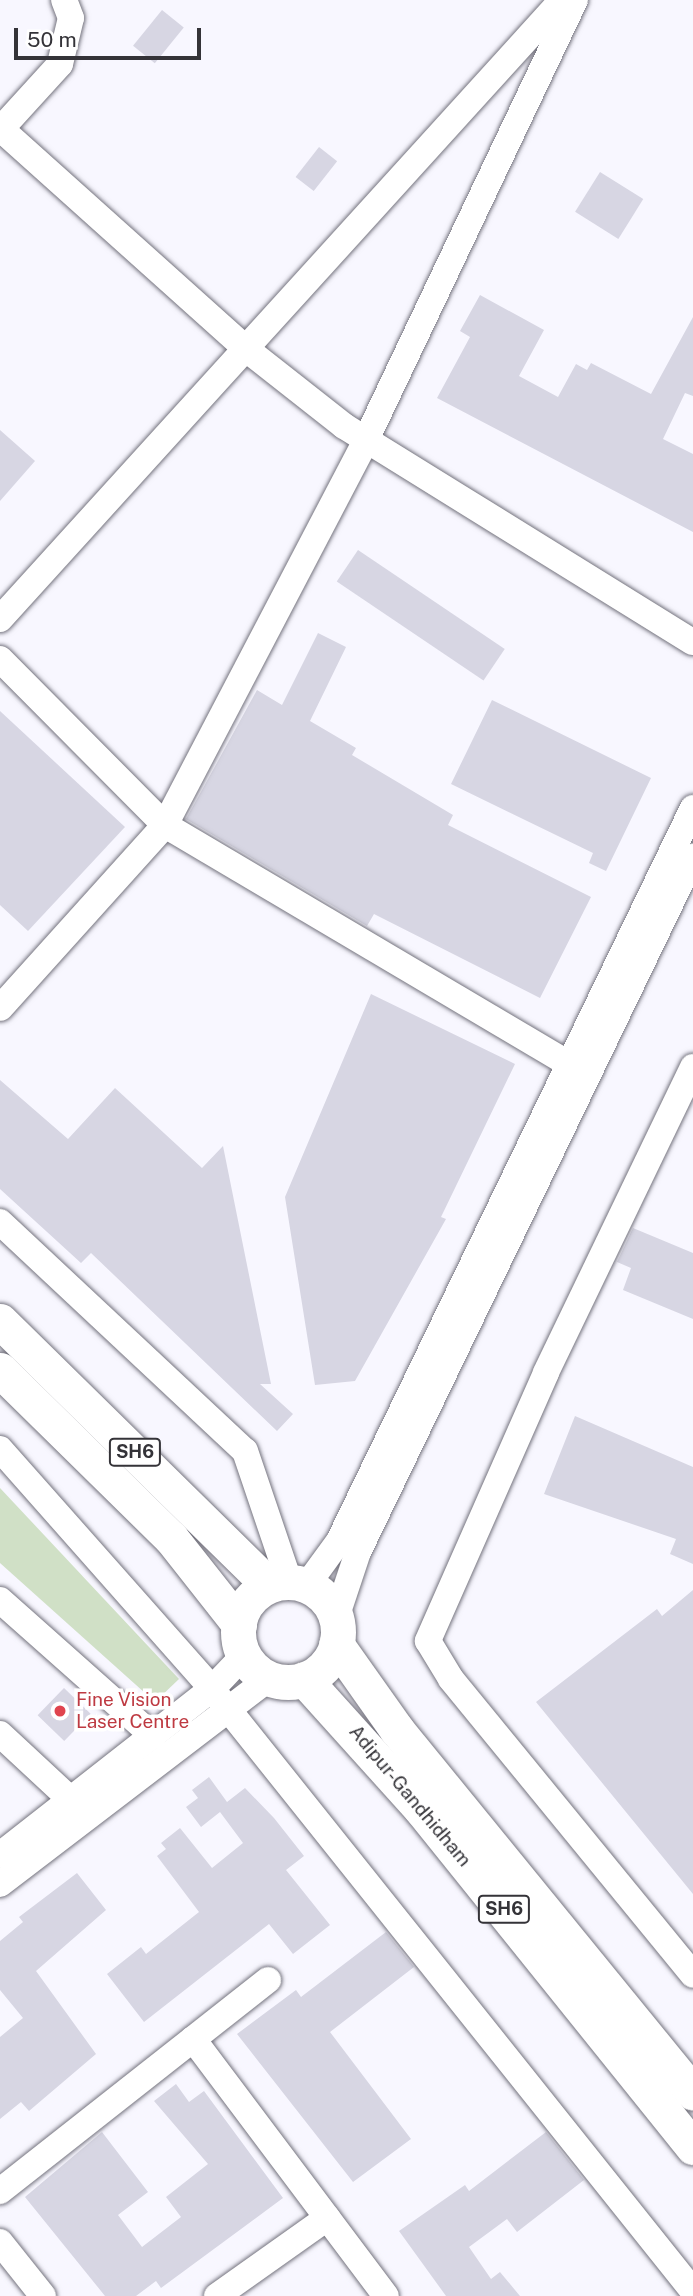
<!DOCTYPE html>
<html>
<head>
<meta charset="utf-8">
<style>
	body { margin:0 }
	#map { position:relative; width:693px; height:2296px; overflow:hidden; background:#f8f7ff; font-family:"Public Sans",sans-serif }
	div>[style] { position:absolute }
	.green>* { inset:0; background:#d0e0c6 }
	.building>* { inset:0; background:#d7d6e3; transform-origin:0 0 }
	.roads { filter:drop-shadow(0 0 2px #74737e) drop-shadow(0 0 2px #74737e) }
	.minor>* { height:26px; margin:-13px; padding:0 13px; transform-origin:13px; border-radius:13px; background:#fff }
	.major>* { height:35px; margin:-17.5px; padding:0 17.5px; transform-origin:17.5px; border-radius:17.5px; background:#fff }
	.major>.ring { margin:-17.5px; padding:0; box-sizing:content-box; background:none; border:35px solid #fff; border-radius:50% }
	.dots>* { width:19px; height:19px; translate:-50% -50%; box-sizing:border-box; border:4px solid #fff; border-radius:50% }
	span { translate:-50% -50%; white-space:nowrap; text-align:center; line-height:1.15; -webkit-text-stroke:7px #fff; paint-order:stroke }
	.shield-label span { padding:2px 5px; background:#fff; border:2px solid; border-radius:5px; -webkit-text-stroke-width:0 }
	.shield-label { font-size:18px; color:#343338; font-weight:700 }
	.health-label { font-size:19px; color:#be3a42 }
	.left { translate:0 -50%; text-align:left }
	.street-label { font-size:19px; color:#343338 }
	.scale { position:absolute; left:14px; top:28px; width:187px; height:32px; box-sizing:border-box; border:4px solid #343338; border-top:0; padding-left:9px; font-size:21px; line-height:24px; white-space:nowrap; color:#343338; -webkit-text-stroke:5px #fff; paint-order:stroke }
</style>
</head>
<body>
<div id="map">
	<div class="green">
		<div style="clip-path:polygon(0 1488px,179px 1679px,155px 1702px,0 1563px)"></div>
	</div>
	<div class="building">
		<div style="left:162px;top:10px;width:28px;height:46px;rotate:39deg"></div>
		<div style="left:319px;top:147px;width:23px;height:38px;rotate:38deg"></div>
		<div style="left:600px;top:172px;width:51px;height:47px;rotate:32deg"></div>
		<div style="clip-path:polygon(480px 295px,544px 330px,519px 376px,558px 397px,576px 364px,587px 370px,591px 363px,651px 394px,693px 317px,693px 396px,685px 393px,663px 439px,693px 454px,693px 532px,437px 398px,470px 337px,460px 331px)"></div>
		<div style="clip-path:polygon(0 430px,35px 461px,0 501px)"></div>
		<div style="left:358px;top:550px;width:177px;height:38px;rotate:34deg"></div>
		<div style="clip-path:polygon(318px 633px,346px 647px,310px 721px,356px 748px,352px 755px,453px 815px,448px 825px,591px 897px,540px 998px,374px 914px,367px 926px,186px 819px,257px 690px,282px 705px)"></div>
		<div style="clip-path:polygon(492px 700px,651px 778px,606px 871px,589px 863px,593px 853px,451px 784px)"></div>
		<div style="clip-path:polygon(0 711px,125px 827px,28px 931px,0 905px)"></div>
		<div style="clip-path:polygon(371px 994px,515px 1064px,441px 1217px,446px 1219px,355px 1381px,315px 1385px,285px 1197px)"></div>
		<div style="clip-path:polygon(0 1080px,68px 1139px,115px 1088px,202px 1168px,223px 1146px,271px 1384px,260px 1384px,293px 1414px,277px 1431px,91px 1253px,81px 1263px,0 1189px)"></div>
		<div style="clip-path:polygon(633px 1228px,693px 1253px,693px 1319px,623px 1290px,631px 1268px,617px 1262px)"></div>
		<div style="clip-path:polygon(575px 1416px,693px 1467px,693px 1564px,670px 1554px,676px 1539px,544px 1494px)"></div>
		<div style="clip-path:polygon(693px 1590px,693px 1894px,536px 1702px,657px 1609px,662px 1616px)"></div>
		<div style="left:64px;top:1688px;width:37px;height:38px;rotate:44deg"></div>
		<div style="clip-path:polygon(209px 1777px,227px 1802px,245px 1788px,274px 1818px,304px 1856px,286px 1870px,330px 1925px,293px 1954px,269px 1924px,144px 2022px,107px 1974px,141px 1947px,146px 1954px,199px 1912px,157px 1856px,166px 1849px,161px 1843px,180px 1828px,212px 1868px,243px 1843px,220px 1812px,201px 1827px,186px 1807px,198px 1798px,192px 1790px)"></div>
		<div style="clip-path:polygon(77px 1873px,106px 1910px,36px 1971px,96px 2054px,29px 2111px,21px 2102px,0 2119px,0 2037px,23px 2018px,0 1990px,0 1941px,23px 1922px,19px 1917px)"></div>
		<div style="clip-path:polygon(386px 1932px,414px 1967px,330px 2032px,411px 2139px,353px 2182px,237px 2034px,296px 1990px,301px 1997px)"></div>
		<div style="clip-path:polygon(176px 2084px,189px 2102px,204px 2091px,283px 2198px,161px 2288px,156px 2281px,136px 2296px,105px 2296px,25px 2197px,102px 2132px,148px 2192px,118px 2215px,142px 2247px,181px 2217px,166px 2197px,208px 2164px,154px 2101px)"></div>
		<div style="clip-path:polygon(546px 2132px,584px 2180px,517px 2232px,507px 2219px,469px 2247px,491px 2279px,500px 2272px,520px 2296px,446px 2296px,399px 2231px,465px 2185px,469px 2191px)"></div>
	</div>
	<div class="roads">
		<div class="minor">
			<div style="left:1px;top:129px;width:328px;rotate:41.9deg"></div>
			<div style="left:245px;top:348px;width:126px;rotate:38.2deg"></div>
			<div style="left:344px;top:426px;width:410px;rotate:31.8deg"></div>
			<div style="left:0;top:130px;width:89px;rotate:-47.7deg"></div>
			<div style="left:60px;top:64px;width:47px;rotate:-76.6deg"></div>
			<div style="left:71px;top:18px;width:19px;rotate:-111deg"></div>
			<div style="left:0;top:619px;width:836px;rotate:-47.76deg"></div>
			<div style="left:0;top:659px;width:234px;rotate:45.2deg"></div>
			<div style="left:165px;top:825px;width:246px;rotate:132deg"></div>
			<div style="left:569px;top:1064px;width:469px;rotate:-149.4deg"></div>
			<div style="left:165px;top:825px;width:434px;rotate:-62.4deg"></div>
			<div style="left:366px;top:440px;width:487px;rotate:-64.6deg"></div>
			<div style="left:693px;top:1067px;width:339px;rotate:115.7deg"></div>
			<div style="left:546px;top:1373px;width:293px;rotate:113.8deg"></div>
			<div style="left:428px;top:1641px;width:44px;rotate:58.8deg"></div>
			<div style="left:451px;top:1679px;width:382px;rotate:50.7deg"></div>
			<div style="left:0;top:1222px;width:335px;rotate:43.1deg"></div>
			<div style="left:245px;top:1451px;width:137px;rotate:71.3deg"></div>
			<div style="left:0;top:1449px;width:320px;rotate:48.5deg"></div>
			<div style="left:212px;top:1689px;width:771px;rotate:51.38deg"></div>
			<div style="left:307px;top:1585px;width:54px;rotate:-54deg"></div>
			<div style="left:339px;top:1541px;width:814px;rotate:-64.22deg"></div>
			<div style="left:0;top:1600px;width:205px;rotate:41.6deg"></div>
			<div style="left:336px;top:1618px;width:70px;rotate:-71.6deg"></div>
			<div style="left:358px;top:1552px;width:772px;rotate:-64.27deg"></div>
			<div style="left:0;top:1734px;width:97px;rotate:42.9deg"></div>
			<div style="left:0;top:1855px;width:269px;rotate:-38.1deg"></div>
			<div style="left:212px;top:1689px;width:47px;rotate:-46.7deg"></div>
			<div style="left:0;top:1884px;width:339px;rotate:-37.4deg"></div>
			<div style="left:193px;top:2039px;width:321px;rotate:53.1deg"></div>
			<div style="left:0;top:2191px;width:341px;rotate:-38.2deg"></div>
			<div style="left:0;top:2242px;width:69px;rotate:51.5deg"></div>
			<div style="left:217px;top:2296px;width:135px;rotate:-35.3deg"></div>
		</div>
		<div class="major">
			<div style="left:0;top:1321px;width:377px;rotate:44.5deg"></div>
			<div style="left:0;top:1370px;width:240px;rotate:44.5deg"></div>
			<div style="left:171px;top:1538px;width:110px;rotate:51.7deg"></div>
			<div class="ring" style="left:238px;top:1582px;width:65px;height:65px"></div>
			<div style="left:336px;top:1644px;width:105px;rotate:54.7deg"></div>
			<div style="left:397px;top:1730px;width:468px;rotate:50.8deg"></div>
			<div style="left:304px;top:1679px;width:175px;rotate:48deg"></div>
			<div style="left:421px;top:1809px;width:434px;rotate:51.2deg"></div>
		</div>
	</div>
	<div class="dots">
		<div style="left:60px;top:1711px;background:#e0444e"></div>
	</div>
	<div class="shield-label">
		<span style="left:135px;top:1452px">SH6</span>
		<span style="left:504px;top:1909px">SH6</span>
	</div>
	<div class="health-label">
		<span class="left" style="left:76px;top:1711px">Fine Vision<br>Laser Centre</span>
	</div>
	<div class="street-label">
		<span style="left:410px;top:1796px;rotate:50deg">Adipur-Gandhidham</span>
	</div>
	<div class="scale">50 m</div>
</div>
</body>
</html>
